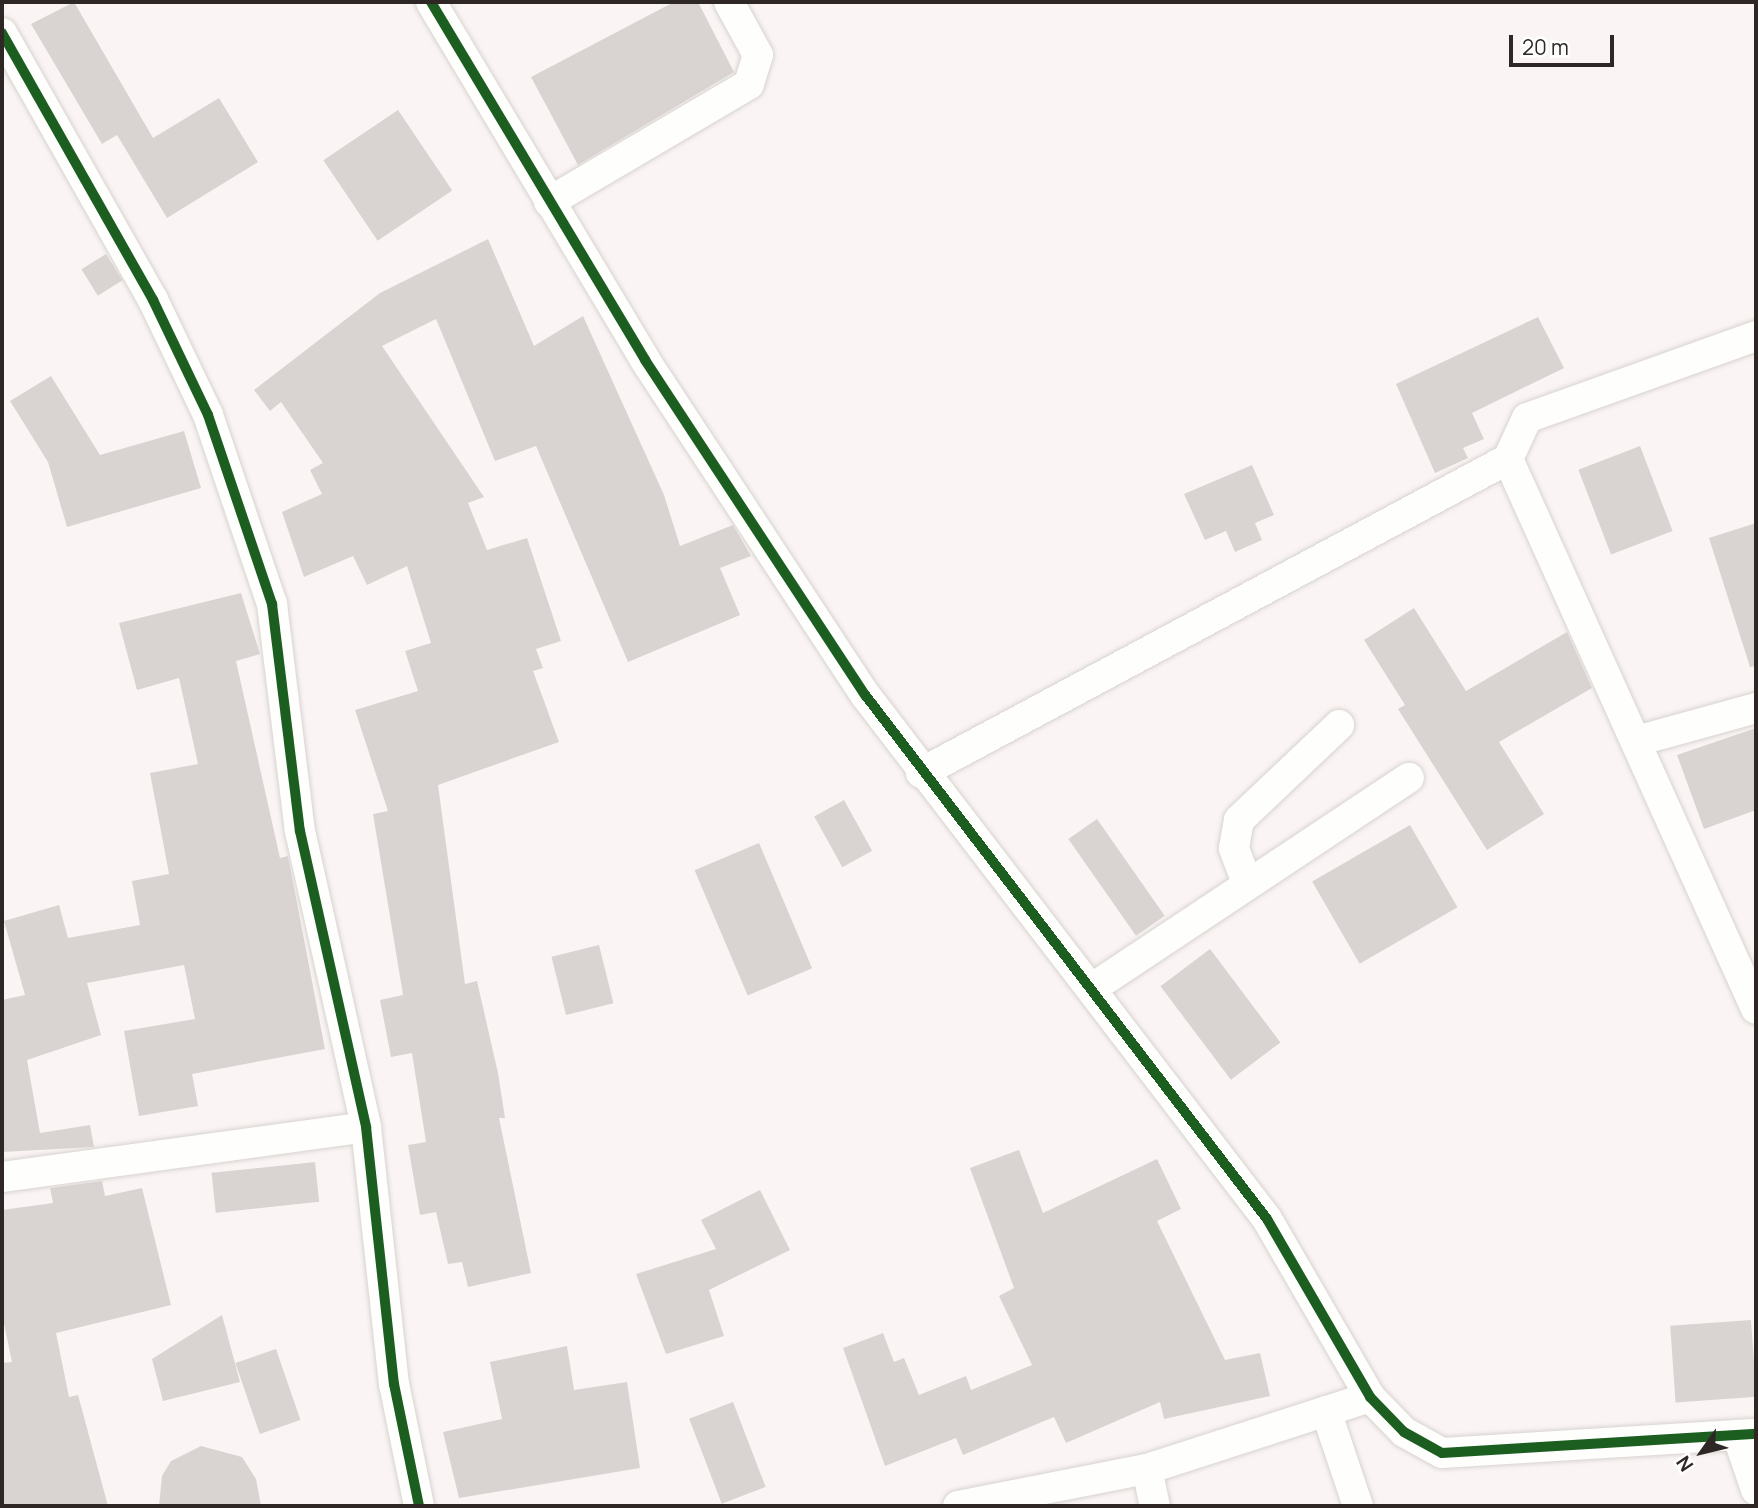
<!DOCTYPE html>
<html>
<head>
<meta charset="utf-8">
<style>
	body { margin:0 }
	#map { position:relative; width:1758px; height:1508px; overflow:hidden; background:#faf5f4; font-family:Manrope,sans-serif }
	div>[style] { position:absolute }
	.building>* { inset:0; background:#d9d4d1; transform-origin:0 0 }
	.roads { filter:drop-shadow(0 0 2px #d8d2d0) drop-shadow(0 0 2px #d8d2d0) }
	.minor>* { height:30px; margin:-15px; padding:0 15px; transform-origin:15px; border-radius:15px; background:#fefefd }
	.cycleway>* { height:10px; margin:-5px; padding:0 5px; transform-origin:5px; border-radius:5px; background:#1b5e20 }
	span { translate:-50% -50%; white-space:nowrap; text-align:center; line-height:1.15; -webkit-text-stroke:5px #fff; paint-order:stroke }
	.frame { position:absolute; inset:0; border:4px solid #2e2725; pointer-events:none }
	.north { position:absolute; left:1667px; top:1417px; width:70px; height:70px; -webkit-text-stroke:5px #fff; paint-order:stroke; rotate:236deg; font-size:19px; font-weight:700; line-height:28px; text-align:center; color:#2e2725 }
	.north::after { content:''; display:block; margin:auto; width:24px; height:32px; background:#2e2725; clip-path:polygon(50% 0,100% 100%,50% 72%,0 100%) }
	.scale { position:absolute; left:1509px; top:35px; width:105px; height:32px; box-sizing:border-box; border:4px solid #2e2725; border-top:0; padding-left:9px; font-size:21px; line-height:24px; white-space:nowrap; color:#2e2725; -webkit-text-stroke:5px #fff; paint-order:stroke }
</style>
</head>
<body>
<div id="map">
	<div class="building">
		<div style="clip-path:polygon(74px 2px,153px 138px,219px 98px,258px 162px,167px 218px,117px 135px,102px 144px,31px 24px)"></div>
		<div style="clip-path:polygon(674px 2px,698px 2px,734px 72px,578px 165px,531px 77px)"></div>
		<div style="left:398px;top:110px;width:97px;height:90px;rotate:56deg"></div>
		<div style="clip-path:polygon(488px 239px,534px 346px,583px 316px,664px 495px,680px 546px,733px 525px,751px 556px,720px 568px,740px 615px,628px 662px,536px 446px,495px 461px,436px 319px,382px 346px,484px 497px,468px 503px,487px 550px,527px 538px,561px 641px,536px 649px,543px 668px,533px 671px,559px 742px,438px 785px,465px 984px,477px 981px,498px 1073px,505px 1118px,499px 1118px,531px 1273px,468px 1287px,462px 1262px,448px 1264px,436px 1212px,420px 1215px,408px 1145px,426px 1142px,412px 1053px,391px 1057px,380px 1000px,403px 995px,373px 814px,388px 811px,355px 710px,418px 691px,405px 651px,431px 643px,407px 566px,367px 585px,353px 556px,304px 577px,282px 512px,322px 494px,310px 470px,323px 463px,281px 402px,270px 411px,254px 390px,380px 293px)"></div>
		<div style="left:106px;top:254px;width:31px;height:29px;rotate:58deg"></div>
		<div style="clip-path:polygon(1538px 317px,1564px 368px,1472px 413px,1484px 439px,1463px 448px,1468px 458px,1435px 473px,1396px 384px)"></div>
		<div style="clip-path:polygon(51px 376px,100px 455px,184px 431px,201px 488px,67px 527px,48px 462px,10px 401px)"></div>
		<div style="left:1640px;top:446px;width:91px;height:66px;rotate:69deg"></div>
		<div style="clip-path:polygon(1252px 465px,1274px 515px,1255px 523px,1262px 540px,1235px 552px,1226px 531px,1205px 540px,1184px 494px)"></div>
		<div style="clip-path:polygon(1756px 523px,1756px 666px,1750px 667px,1709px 538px)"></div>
		<div style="clip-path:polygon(241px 593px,260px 654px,236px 661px,280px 858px,288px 856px,325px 1049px,192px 1074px,198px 1106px,139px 1116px,124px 1031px,195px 1019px,184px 965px,87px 983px,101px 1035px,27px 1060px,40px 1133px,90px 1125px,94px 1147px,2px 1152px,2px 1000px,25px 995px,4px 921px,59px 905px,68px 938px,140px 925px,132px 881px,169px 874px,150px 773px,198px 764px,179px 678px,137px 690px,119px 623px)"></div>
		<div style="clip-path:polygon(1414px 608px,1466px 691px,1567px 632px,1592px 688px,1499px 742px,1544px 814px,1487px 850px,1398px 709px,1405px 705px,1364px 640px)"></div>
		<div style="clip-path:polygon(1756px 728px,1756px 810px,1704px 829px,1677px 755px)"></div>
		<div style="left:844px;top:800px;width:58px;height:34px;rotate:61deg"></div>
		<div style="left:1097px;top:819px;width:118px;height:35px;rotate:55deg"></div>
		<div style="left:1410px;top:825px;width:95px;height:113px;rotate:60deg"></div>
		<div style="left:759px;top:843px;width:136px;height:70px;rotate:67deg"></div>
		<div style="left:599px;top:945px;width:60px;height:49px;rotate:76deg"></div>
		<div style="left:1210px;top:949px;width:117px;height:62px;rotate:53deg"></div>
		<div style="clip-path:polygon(1019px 1150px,1043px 1213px,1157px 1159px,1181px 1209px,1157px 1221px,1225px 1360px,1260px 1353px,1270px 1396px,1164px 1419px,1160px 1402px,1066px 1443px,1054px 1417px,963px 1455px,956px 1438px,885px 1466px,843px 1348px,883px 1333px,894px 1362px,904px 1358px,919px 1395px,966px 1376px,971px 1390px,1032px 1365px,999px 1296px,1014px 1288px,970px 1168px)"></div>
		<div style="left:315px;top:1162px;width:40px;height:104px;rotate:84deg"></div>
		<div style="clip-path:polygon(102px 1181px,105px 1196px,142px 1188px,171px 1305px,56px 1333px,69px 1397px,78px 1395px,108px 1506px,2px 1506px,2px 1363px,12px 1362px,2px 1314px,2px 1210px,53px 1203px,50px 1188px)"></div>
		<div style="clip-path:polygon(760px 1190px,790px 1250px,709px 1290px,724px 1336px,666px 1354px,636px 1274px,716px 1249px,701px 1220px)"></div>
		<div style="clip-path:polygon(222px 1315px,240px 1382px,163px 1401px,152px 1359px)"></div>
		<div style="left:1751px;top:1320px;width:77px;height:81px;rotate:86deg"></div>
		<div style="clip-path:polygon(567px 1346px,574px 1390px,627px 1382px,640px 1468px,459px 1498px,443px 1432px,502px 1419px,490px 1362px)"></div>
		<div style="left:276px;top:1349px;width:75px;height:43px;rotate:71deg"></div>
		<div style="left:733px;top:1402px;width:91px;height:47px;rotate:69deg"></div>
		<div style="clip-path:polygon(201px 1446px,242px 1457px,256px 1479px,261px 1506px,159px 1506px,162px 1476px,171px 1461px)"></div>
	</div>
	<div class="roads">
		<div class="minor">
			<div style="left:431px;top:2px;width:417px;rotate:59.1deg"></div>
			<div style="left:645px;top:360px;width:402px;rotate:56.7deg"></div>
			<div style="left:866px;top:696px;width:659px;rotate:52.52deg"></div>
			<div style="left:1267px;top:1219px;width:206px;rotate:59.9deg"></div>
			<div style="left:1370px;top:1397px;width:49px;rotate:45.8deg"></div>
			<div style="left:1404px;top:1432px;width:43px;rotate:28.9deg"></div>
			<div style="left:1442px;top:1453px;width:315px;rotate:-3.5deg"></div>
			<div style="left:2px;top:33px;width:307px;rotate:60.5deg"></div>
			<div style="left:153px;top:300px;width:127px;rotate:64.4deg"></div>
			<div style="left:208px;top:415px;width:200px;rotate:71.3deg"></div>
			<div style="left:272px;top:604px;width:229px;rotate:83deg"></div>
			<div style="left:300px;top:831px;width:303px;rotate:77.4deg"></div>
			<div style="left:366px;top:1127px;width:259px;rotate:83.8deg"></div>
			<div style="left:394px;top:1384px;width:125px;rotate:78.4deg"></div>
			<div style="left:549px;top:202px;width:232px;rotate:-30.5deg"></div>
			<div style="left:749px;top:84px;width:30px;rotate:-73deg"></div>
			<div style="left:758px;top:55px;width:60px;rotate:-118.7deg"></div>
			<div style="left:1508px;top:459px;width:603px;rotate:65.73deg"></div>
			<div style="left:1640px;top:740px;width:120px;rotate:-15.4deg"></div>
			<div style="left:921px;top:773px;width:666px;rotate:-28.14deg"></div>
			<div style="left:1508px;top:459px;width:45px;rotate:-65.1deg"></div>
			<div style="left:1527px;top:418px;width:243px;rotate:-19.7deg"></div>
			<div style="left:1246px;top:880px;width:34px;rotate:-111deg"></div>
			<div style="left:1234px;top:848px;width:28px;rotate:-80deg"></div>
			<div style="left:1239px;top:820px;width:138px;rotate:-43.5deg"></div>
			<div style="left:1094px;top:987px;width:378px;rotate:-33.6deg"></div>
			<div style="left:2px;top:1177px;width:367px;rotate:-7.8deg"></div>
			<div style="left:1326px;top:1411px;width:100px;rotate:71.4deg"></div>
			<div style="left:1738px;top:1437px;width:56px;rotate:71.2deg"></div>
			<div style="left:1147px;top:1469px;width:38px;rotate:78deg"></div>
			<div style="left:958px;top:1506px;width:193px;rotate:-11.1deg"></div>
			<div style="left:1147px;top:1469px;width:234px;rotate:-17.9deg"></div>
		</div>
	</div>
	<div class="cycleway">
		<div style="left:431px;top:2px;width:417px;rotate:59.1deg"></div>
		<div style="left:645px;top:360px;width:402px;rotate:56.7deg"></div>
		<div style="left:866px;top:696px;width:659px;rotate:52.52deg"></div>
		<div style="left:1267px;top:1219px;width:206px;rotate:59.9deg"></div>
		<div style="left:1370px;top:1397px;width:49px;rotate:45.8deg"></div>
		<div style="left:1404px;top:1432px;width:43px;rotate:28.9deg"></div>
		<div style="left:1442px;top:1453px;width:315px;rotate:-3.5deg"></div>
		<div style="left:2px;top:33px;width:307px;rotate:60.5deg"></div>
		<div style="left:153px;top:300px;width:127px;rotate:64.4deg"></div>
		<div style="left:208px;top:415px;width:200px;rotate:71.3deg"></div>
		<div style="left:272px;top:604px;width:229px;rotate:83deg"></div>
		<div style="left:300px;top:831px;width:303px;rotate:77.4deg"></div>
		<div style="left:366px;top:1127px;width:259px;rotate:83.8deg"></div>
		<div style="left:394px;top:1384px;width:125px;rotate:78.4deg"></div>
	</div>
	<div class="frame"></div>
	<div class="north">N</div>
	<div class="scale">20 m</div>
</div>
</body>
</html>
